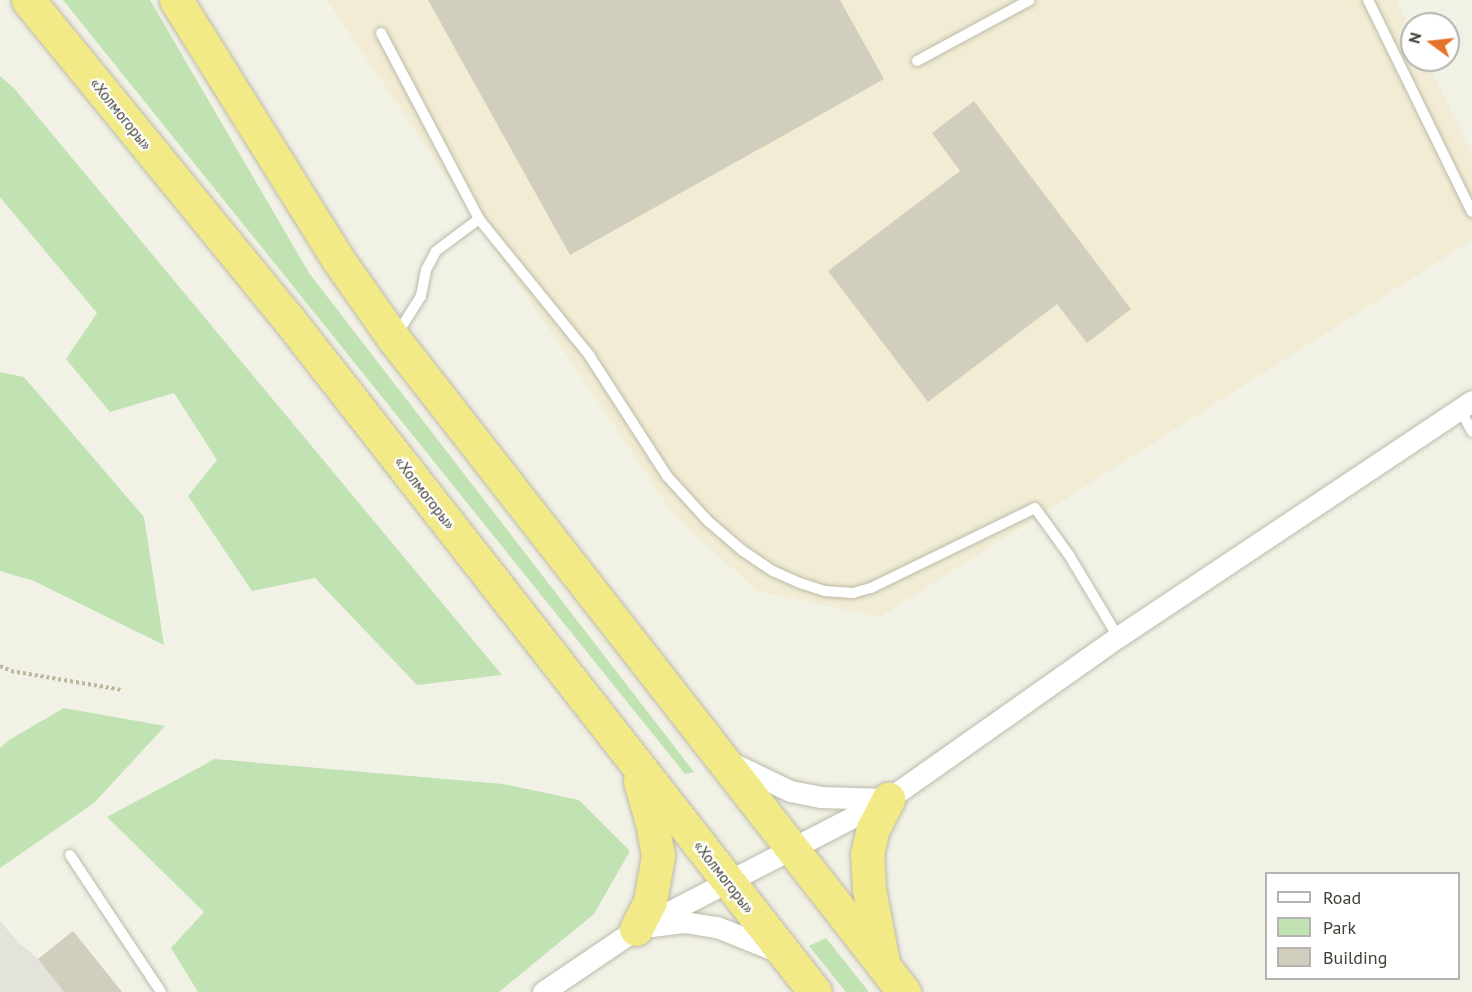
<!DOCTYPE html>
<html>
<head>
<meta charset="utf-8">
<style>
	body { margin:0 }
	#map { position:relative; width:1472px; height:992px; overflow:hidden; background:#f1f1e6; font-family:"PT Sans",sans-serif }
	div>[style] { position:absolute }
	.commercial>* { inset:0; background:#f1ecd3 }
	.industrial>* { inset:0; background:#e3e2db }
	.green>* { inset:0; background:#c1e2b2 }
	.building>* { inset:0; background:#d2cebd }
	.path>* { height:4px; margin-top:-2px; transform-origin:0; background:repeating-linear-gradient(90deg,#bcb89c 0 3px,transparent 0 6px) }
	.roads { filter:drop-shadow(0 0 2px #bcbaaa) drop-shadow(0 0 2px #bcbaaa) }
	.service>* { height:10px; margin:-5px; padding:0 5px; transform-origin:5px; border-radius:5px; background:#fff }
	.minor>* { height:21px; margin:-10.5px; padding:0 10.5px; transform-origin:10.5px; border-radius:10.5px; background:#fff }
	.trunk>* { height:33px; margin:-16.5px; padding:0 16.5px; transform-origin:16.5px; border-radius:16.5px; background:#f2ea87 }
	span { translate:-50% -50%; white-space:nowrap; text-align:center; line-height:1.15; -webkit-text-stroke:4.5px #fff; paint-order:stroke }
	.street-label { font-size:15px; color:#434136 }
	.legend { position:absolute; left:1265px; top:872px; width:195px; height:108px; box-sizing:border-box; background:#fff; border:2px solid #b4b3af; margin:0; padding:8px 10px; list-style:none; font-size:18px; color:#434136 }
	.legend li { display:flex; align-items:center; gap:12px; height:30px }
	.legend b { width:30px; border:2px solid #b4b3af }
	.north { position:absolute; left:1400px; top:12px; width:60px; height:60px; box-sizing:border-box; background:#fff; border:2px solid #b4b3af; border-radius:50%; rotate:285deg; font-size:16px; font-weight:700; line-height:24px; text-align:center; color:#434136 }
	.north::after { content:''; display:block; margin:auto; width:21px; height:27px; background:#e57229; clip-path:polygon(50% 0,100% 100%,50% 72%,0 100%) }
</style>
</head>
<body>
<div id="map">
	<div class="commercial">
		<div style="clip-path:polygon(327px 0,1396px 0,1412px 32px,1412px 60px,1426px 60px,1472px 154px,1472px 240px,880px 617px,757px 591px,675px 516px)"></div>
	</div>
	<div class="industrial">
		<div style="clip-path:polygon(0 921px,18px 942px,38px 959px,73px 931px,122px 992px,0 992px)"></div>
	</div>
	<div class="green">
		<div style="clip-path:polygon(63px 0,150px 0,309px 273px,694px 772px,685px 774px)"></div>
		<div style="clip-path:polygon(0 76px,13px 87px,502px 675px,417px 685px,315px 578px,252px 591px,188px 496px,217px 460px,174px 393px,110px 412px,66px 359px,97px 313px,0 197px)"></div>
		<div style="clip-path:polygon(0 372px,24px 377px,144px 517px,164px 645px,34px 581px,0 571px)"></div>
		<div style="clip-path:polygon(64px 708px,165px 726px,94px 803px,0 868px,0 748px,9px 740px)"></div>
		<div style="clip-path:polygon(215px 759px,503px 784px,579px 800px,630px 851px,594px 914px,499px 992px,198px 992px,171px 948px,204px 912px,107px 817px)"></div>
		<div style="clip-path:polygon(826px 938px,869px 992px,846px 992px,809px 946px)"></div>
	</div>
	<div class="building">
		<div style="clip-path:polygon(428px 0,840px 0,884px 79px,570px 255px)"></div>
		<div style="clip-path:polygon(974px 101px,1131px 309px,1087px 343px,1057px 304px,928px 402px,828px 271px,960px 171px,932px 133px)"></div>
		<div style="clip-path:polygon(73px 931px,122px 992px,64px 992px,38px 959px)"></div>
	</div>
	<div class="path">
		<div style="left:0;top:666px;width:12px;rotate:24deg"></div>
		<div style="left:11px;top:671px;width:113px;rotate:9.7deg"></div>
	</div>
	<div class="roads">
		<div class="service">
			<div style="left:1368px;top:0;width:236px;rotate:63.9deg"></div>
			<div style="left:381px;top:33px;width:210px;rotate:62.2deg"></div>
			<div style="left:479px;top:219px;width:175px;rotate:51deg"></div>
			<div style="left:589px;top:355px;width:144px;rotate:57.2deg"></div>
			<div style="left:667px;top:476px;width:61px;rotate:47.7deg"></div>
			<div style="left:708px;top:521px;width:46px;rotate:40.6deg"></div>
			<div style="left:743px;top:551px;width:36px;rotate:34deg"></div>
			<div style="left:773px;top:571px;width:30px;rotate:24deg"></div>
			<div style="left:800px;top:583px;width:26px;rotate:18deg"></div>
			<div style="left:825px;top:591px;width:28px;rotate:4deg"></div>
			<div style="left:853px;top:593px;width:19px;rotate:-16deg"></div>
			<div style="left:871px;top:588px;width:182px;rotate:-26deg"></div>
			<div style="left:1035px;top:508px;width:58px;rotate:54.1deg"></div>
			<div style="left:1069px;top:555px;width:96px;rotate:59.1deg"></div>
			<div style="left:917px;top:61px;width:128px;rotate:-28.4deg"></div>
			<div style="left:397px;top:334px;width:45px;rotate:-57.7deg"></div>
			<div style="left:421px;top:296px;width:26px;rotate:-79deg"></div>
			<div style="left:426px;top:270px;width:21px;rotate:-62deg"></div>
			<div style="left:436px;top:251px;width:54px;rotate:-36.7deg"></div>
			<div style="left:1460px;top:409px;width:26px;rotate:62deg"></div>
			<div style="left:70px;top:855px;width:164px;rotate:56.4deg"></div>
		</div>
		<div class="minor">
			<div style="left:734px;top:764px;width:62px;rotate:25.7deg"></div>
			<div style="left:790px;top:791px;width:31px;rotate:11deg"></div>
			<div style="left:820px;top:797px;width:65px;rotate:1.8deg"></div>
			<div style="left:651px;top:926px;width:33px;rotate:-7deg"></div>
			<div style="left:684px;top:922px;width:33px;rotate:9deg"></div>
			<div style="left:717px;top:927px;width:67px;rotate:22deg"></div>
			<div style="left:543px;top:992px;width:112px;rotate:-34.1deg"></div>
			<div style="left:636px;top:929px;width:284px;rotate:-27.3deg"></div>
			<div style="left:888px;top:799px;width:281px;rotate:-35.2deg"></div>
			<div style="left:1118px;top:637px;width:425px;rotate:-33.7deg"></div>
		</div>
		<div class="trunk">
			<div style="left:28px;top:0;width:408px;rotate:50.8deg"></div>
			<div style="left:286px;top:316px;width:858px;rotate:51.96deg"></div>
			<div style="left:176px;top:0;width:308px;rotate:58deg"></div>
			<div style="left:339px;top:261px;width:95px;rotate:54.8deg"></div>
			<div style="left:394px;top:339px;width:829px;rotate:52.01deg"></div>
			<div style="left:636px;top:929px;width:31px;rotate:-63deg"></div>
			<div style="left:650px;top:901px;width:46px;rotate:-79.9deg"></div>
			<div style="left:658px;top:856px;width:34px;rotate:-100deg"></div>
			<div style="left:652px;top:823px;width:44px;rotate:-105.9deg"></div>
			<div style="left:883px;top:962px;width:74px;rotate:-100.9deg"></div>
			<div style="left:869px;top:889px;width:35px;rotate:-93deg"></div>
			<div style="left:867px;top:854px;width:26px;rotate:-77deg"></div>
			<div style="left:873px;top:829px;width:34px;rotate:-63deg"></div>
		</div>
	</div>
	<div class="street-label">
		<span style="left:121px;top:114px;rotate:51deg">«Холмогоры»</span>
		<span style="left:425px;top:493px;rotate:52deg">«Холмогоры»</span>
		<span style="left:724px;top:877px;rotate:52deg">«Холмогоры»</span>
	</div>
	<ul class="legend">
	<li><b style="height:8px;background:#fff"></b>Road</li>
	<li><b style="height:16px;background:#c1e2b2"></b>Park</li>
	<li><b style="height:16px;background:#d2cebd"></b>Building</li>
	</ul>
	<div class="north">N</div>
</div>
</body>
</html>
